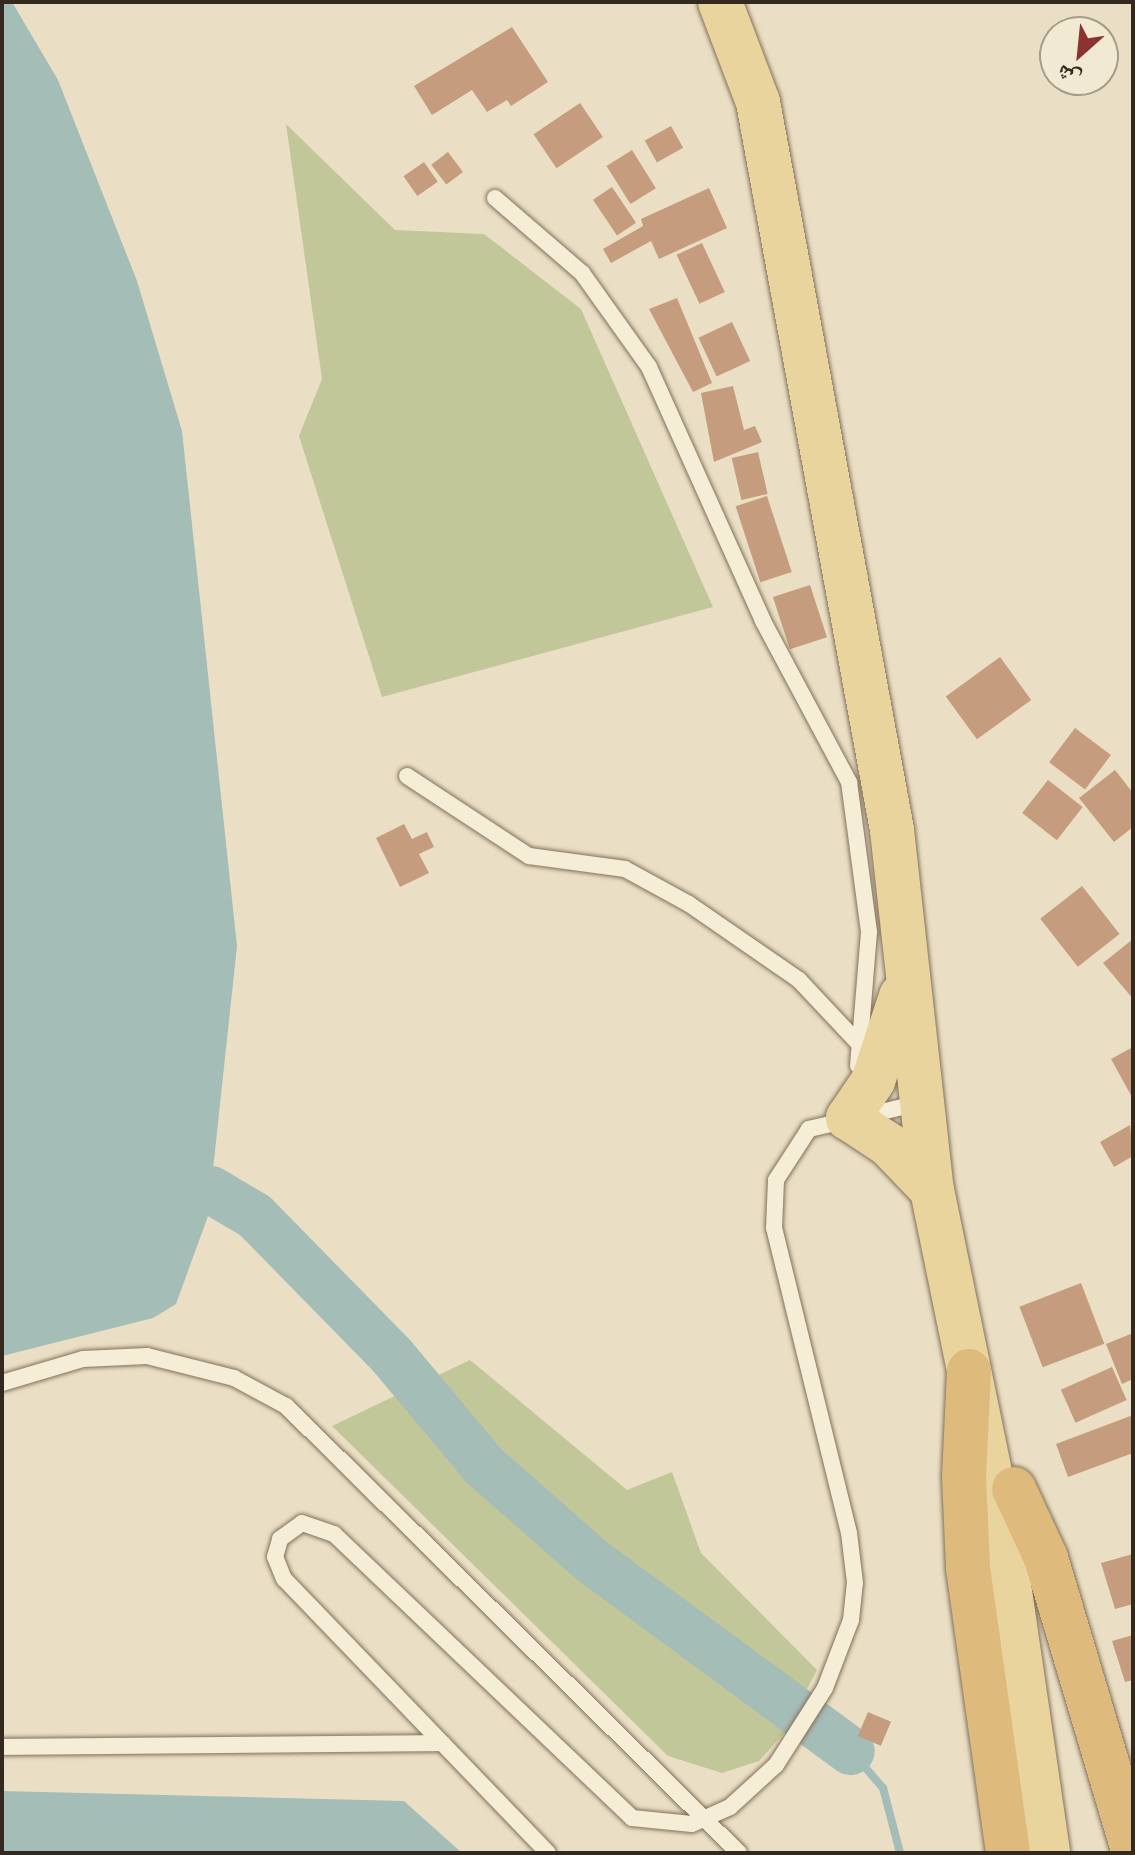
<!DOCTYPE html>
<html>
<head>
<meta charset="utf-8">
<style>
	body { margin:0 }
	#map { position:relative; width:1135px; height:1855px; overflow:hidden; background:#eadfc4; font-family:"Zilla Slab","Noto Naskh Arabic",serif }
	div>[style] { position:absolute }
	.green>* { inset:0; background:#c1c799 }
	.water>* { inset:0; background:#a5bdb7 }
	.stream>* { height:8px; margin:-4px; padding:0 4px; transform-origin:4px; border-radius:4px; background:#a5bdb7 }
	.river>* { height:48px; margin:-24px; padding:0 24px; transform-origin:24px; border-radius:24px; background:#a5bdb7 }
	.building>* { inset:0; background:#c59c7d; transform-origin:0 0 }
	.roads { filter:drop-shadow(0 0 2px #83715c) drop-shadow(0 0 2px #83715c) }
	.service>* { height:16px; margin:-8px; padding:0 8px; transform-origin:8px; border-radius:8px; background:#f5edd6 }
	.primary>* { height:44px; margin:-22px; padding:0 22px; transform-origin:22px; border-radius:22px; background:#ead49e }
	.trunk>* { height:44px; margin:-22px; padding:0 22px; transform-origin:22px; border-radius:22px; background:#deba7c }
	span { translate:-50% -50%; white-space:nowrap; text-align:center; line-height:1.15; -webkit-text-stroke:6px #f2e9d2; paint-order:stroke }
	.frame { position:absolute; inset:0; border:4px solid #34291f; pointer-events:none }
	.north { position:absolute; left:1039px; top:16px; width:80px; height:80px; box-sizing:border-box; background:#f2e9d2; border:2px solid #a69c8a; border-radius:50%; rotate:207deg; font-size:22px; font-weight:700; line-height:32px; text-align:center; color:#34291f }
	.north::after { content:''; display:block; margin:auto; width:28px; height:36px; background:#8c3231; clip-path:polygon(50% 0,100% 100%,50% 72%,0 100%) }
</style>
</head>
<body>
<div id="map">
	<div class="green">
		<div style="clip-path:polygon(286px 124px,395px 230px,484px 234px,581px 309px,713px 607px,382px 697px,299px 436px,322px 379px)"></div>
		<div style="clip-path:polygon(470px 1360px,627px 1490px,672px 1472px,701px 1553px,817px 1670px,784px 1733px,759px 1761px,722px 1773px,668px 1756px,332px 1426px)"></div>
	</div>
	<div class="water">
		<div style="clip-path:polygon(2px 2px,12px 2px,58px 80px,137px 281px,182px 431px,237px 946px,208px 1216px,176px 1304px,153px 1318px,2px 1356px)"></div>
		<div style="clip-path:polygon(2px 1791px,404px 1801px,462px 1853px,2px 1853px)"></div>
	</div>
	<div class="stream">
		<div style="left:851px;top:1751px;width:49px;rotate:49.1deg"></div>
		<div style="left:883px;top:1788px;width:67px;rotate:75.3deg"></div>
	</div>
	<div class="river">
		<div style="left:211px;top:1190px;width:51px;rotate:30.6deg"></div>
		<div style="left:255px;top:1216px;width:196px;rotate:45.6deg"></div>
		<div style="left:392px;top:1356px;width:143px;rotate:50.1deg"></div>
		<div style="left:484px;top:1466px;width:144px;rotate:41.3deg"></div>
		<div style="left:592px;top:1561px;width:321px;rotate:36.3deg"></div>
	</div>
	<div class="building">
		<div style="clip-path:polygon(512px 27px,548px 82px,511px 106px,507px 100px,487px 112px,472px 90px,432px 115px,414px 86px)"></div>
		<div style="left:580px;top:103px;width:41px;height:56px;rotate:56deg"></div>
		<div style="left:671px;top:126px;width:25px;height:30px;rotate:61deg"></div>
		<div style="left:632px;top:150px;width:45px;height:30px;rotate:58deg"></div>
		<div style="left:448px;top:152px;width:25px;height:21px;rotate:53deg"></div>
		<div style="left:424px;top:162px;width:24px;height:25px;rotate:55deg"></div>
		<div style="left:612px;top:187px;width:43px;height:23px;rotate:56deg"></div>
		<div style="clip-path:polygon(709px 188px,727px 228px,659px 259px,651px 241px,611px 263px,603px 249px,643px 226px,641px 219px)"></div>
		<div style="left:702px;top:243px;width:54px;height:28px;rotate:65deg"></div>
		<div style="clip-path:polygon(677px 298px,712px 383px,693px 392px,649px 309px)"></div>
		<div style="left:732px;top:322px;width:43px;height:37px;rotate:65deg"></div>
		<div style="clip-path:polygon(733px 386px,744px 430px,755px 426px,762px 442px,714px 462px,701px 393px)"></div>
		<div style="left:758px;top:452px;width:43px;height:27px;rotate:77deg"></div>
		<div style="left:767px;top:496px;width:80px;height:33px;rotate:72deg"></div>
		<div style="left:810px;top:585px;width:55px;height:39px;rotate:72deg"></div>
		<div style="left:1000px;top:657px;width:53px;height:67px;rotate:54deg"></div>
		<div style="left:1075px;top:728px;width:45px;height:43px;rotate:37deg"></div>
		<div style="clip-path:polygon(1115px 770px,1133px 793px,1133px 827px,1114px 842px,1079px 798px)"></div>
		<div style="left:1048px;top:780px;width:44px;height:42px;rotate:38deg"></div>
		<div style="clip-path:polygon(404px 824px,412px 839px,427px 832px,434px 847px,419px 854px,429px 873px,400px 887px,376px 838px)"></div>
		<div style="left:1082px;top:886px;width:61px;height:53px;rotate:52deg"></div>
		<div style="clip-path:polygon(1133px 939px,1133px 999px,1103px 963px)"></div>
		<div style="clip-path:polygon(1133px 1047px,1133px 1099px,1111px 1059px)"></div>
		<div style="clip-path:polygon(1130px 1125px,1133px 1156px,1114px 1167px,1100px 1142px)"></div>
		<div style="left:1081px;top:1283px;width:65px;height:66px;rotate:69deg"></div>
		<div style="clip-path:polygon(1133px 1333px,1133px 1379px,1122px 1384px,1106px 1344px)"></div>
		<div style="left:1112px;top:1367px;width:36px;height:56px;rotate:66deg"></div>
		<div style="clip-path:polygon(1133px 1415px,1133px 1453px,1068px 1477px,1056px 1444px)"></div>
		<div style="clip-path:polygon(1133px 1554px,1133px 1604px,1115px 1609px,1101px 1563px)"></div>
		<div style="clip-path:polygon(1133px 1635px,1133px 1680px,1125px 1682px,1112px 1641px)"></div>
		<div style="left:868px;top:1712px;width:25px;height:26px;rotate:23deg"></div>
	</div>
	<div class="roads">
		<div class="service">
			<div style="left:495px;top:198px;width:115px;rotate:40.8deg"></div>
			<div style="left:582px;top:273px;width:115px;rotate:54.5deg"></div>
			<div style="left:649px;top:367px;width:278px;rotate:65.8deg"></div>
			<div style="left:763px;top:621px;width:183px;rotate:61.9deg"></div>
			<div style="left:849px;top:782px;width:151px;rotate:82.4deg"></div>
			<div style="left:869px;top:932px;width:134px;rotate:94.7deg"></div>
			<div style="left:407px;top:776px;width:146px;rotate:33.3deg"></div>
			<div style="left:529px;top:856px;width:97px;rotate:7.7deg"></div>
			<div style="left:625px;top:869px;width:73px;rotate:28.7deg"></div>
			<div style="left:689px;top:904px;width:134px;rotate:34.6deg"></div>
			<div style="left:799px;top:980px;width:92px;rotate:46.8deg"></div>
			<div style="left:2px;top:1383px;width:84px;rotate:-16.5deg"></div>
			<div style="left:83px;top:1359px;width:64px;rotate:-2.7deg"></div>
			<div style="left:147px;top:1356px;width:90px;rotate:14.2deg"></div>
			<div style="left:234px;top:1378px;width:59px;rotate:28.3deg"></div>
			<div style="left:286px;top:1406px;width:636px;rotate:44.62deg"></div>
			<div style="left:2px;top:1747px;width:440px;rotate:-0.5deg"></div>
			<div style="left:548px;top:1853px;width:380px;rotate:-133.9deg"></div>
			<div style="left:284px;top:1579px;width:24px;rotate:-112deg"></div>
			<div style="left:275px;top:1557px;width:19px;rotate:-74deg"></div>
			<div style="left:280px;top:1539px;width:27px;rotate:-36deg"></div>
			<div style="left:302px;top:1523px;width:34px;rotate:19deg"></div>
			<div style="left:334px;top:1534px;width:412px;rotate:43.6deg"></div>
			<div style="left:632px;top:1818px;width:60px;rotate:5.7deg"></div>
			<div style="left:692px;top:1824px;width:42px;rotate:-24.1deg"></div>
			<div style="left:730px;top:1807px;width:62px;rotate:-42.4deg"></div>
			<div style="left:776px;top:1765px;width:91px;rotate:-57.5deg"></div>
			<div style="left:825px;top:1688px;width:73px;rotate:-69.1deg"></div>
			<div style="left:851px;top:1620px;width:37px;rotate:-84deg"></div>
			<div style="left:855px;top:1583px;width:50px;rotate:-96.8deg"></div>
			<div style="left:849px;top:1533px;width:314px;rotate:-103.8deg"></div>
			<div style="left:774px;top:1228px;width:48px;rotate:-87.6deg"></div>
			<div style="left:776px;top:1180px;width:61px;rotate:-57.1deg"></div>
			<div style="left:809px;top:1129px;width:113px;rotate:-13.3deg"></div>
		</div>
		<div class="primary">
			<div style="left:720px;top:2px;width:107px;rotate:69.2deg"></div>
			<div style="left:758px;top:102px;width:740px;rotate:79.57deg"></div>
			<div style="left:892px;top:830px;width:362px;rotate:83.7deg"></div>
			<div style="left:932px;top:1190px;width:333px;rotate:78.4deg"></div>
			<div style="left:999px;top:1516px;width:341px;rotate:81.7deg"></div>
			<div style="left:901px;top:996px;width:89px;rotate:108.2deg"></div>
			<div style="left:873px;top:1081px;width:45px;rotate:124deg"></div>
			<div style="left:848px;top:1118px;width:49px;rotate:33.4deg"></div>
			<div style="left:889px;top:1145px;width:62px;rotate:46.3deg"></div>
		</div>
		<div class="trunk">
			<div style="left:969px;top:1371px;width:105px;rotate:92.7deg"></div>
			<div style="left:964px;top:1476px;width:92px;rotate:87.5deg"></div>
			<div style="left:968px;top:1568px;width:288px;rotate:82deg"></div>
			<div style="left:1014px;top:1489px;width:76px;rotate:65.1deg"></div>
			<div style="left:1046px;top:1558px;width:304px;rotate:73.4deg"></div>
		</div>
	</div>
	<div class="frame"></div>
	<div class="north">ش</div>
</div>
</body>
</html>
